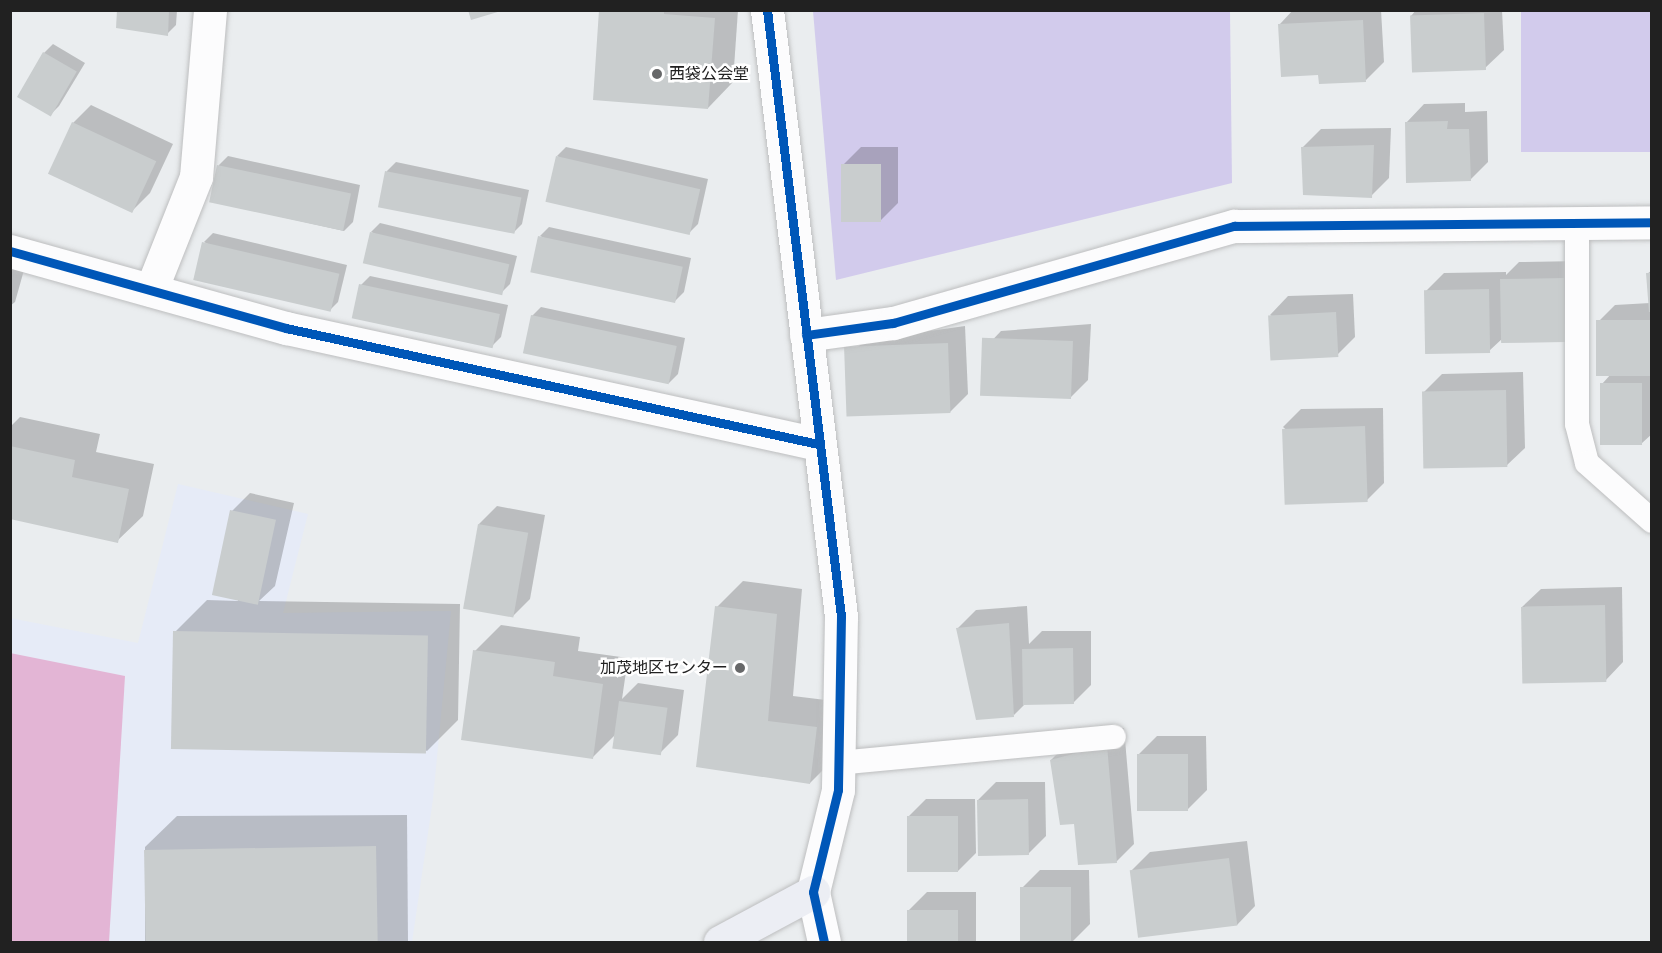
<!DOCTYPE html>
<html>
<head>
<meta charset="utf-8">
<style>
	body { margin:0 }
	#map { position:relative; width:1662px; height:953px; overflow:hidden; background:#eaedef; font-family:Poppins,"Noto Sans JP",sans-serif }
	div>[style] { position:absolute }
	.education>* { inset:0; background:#e6ebf7 }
	.grass>* { inset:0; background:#d2cbec; transform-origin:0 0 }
	.pitch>* { inset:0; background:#e3b5d5 }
	.shadow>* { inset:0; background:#0003 }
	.building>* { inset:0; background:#c9cdce; transform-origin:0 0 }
	.roads { filter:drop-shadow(0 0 2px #bdbebf) drop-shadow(0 0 2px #bdbebf) }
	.lane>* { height:24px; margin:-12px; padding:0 12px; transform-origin:12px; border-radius:12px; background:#fcfcfd }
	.street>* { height:33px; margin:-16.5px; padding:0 16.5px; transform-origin:16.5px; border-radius:16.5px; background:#fcfcfd }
	.secondary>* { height:33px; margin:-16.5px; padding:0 16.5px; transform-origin:16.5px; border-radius:16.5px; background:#eceef4 }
	.cycleway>* { height:9px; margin:-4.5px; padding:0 4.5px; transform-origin:4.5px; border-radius:4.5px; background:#0057b8 }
	.dots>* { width:16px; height:16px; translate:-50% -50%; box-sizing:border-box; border:3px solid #fff; border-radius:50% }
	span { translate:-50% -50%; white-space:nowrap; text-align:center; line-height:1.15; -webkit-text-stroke:5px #fff; paint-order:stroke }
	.poi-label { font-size:16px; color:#212121 }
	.left { translate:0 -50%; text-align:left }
	.right { translate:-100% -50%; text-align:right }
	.frame { position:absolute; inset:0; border:12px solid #212121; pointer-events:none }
</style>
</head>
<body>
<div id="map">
	<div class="education">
		<div style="clip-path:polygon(178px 484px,308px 514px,283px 613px,451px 611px,433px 799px,412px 942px,11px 942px,10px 618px,138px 643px)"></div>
	</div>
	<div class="grass">
		<div style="clip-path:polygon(813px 11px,1230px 11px,1232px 183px,836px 280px)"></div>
		<div style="left:1521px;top:11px;width:130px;height:141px"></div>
	</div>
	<div class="pitch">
		<div style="clip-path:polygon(10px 653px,125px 676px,109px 942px,11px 942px)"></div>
	</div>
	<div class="shadow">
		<div style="clip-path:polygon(119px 10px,177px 10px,176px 25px,167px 34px)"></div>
		<div style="clip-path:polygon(601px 10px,738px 10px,733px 82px,708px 108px)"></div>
		<div style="clip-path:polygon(1293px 10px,1381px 10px,1384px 62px,1366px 80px,1320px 73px,1280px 24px)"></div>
		<div style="clip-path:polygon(1416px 10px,1502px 10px,1504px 50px,1485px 68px,1411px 16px)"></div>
		<div style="clip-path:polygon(53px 44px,85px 63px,59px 106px,50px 115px,19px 96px,44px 53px)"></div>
		<div style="clip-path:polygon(1465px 103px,1465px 112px,1487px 111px,1488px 162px,1470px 180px,1406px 123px,1424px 104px)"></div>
		<div style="clip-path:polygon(91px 105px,173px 144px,150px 193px,132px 211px,73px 123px)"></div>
		<div style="clip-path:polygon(1391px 128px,1389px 178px,1371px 196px,1303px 147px,1321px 129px)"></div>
		<div style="clip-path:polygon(566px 147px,708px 179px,698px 224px,689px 233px,557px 156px)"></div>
		<div style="clip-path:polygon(861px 147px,898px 147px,898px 203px,880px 221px,843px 165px)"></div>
		<div style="clip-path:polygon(228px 156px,360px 185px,353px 222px,344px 231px,211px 201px,219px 165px)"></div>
		<div style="clip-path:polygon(396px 162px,529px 190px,522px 224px,513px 233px,379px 205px,387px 171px)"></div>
		<div style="clip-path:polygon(380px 223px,517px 256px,510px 284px,501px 293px,371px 232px)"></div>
		<div style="clip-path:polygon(549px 227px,691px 258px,684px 292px,675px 301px,540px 236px)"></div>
		<div style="clip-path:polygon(213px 233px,347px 265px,338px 302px,329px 311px,204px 242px)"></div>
		<div style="clip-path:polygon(10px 258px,26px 263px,15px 302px,10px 306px)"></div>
		<div style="clip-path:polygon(1581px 261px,1582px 322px,1564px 341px,1503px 338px,1489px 351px,1426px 291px,1444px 273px,1506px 272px,1506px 275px,1519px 262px)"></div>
		<div style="clip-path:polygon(1652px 270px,1652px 434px,1642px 443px,1602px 384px,1611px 374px,1597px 323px,1615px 305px,1650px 303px,1647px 274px)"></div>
		<div style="clip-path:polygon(370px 276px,508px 305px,501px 337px,492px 346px,361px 285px)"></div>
		<div style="clip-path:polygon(1353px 294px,1355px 337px,1337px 355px,1270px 315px,1288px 296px)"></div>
		<div style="clip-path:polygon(541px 307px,685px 338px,678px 374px,669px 383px,532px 316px)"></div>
		<div style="clip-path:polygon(1091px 324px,1088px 380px,1070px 398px,983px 350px,1001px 331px)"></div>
		<div style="clip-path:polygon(965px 326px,968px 394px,950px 412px,847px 358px,865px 340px)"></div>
		<div style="clip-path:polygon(1523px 372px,1525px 448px,1506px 466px,1424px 392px,1442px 374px)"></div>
		<div style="clip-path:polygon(1383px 408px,1384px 483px,1366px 501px,1283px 427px,1301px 409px)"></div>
		<div style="clip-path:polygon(20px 417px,100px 434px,96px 452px,154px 464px,143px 516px,117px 541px,10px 518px,10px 427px)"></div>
		<div style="clip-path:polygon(250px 493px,294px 503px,275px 586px,259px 601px,460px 604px,458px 720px,427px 751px,175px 632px,207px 600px,238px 601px,232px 511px)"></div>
		<div style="clip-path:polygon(497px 506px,545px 515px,530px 599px,512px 617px,479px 524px)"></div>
		<div style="clip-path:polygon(743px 581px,802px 589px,793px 696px,842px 702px,836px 757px,810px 783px,697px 766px,717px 607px)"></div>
		<div style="clip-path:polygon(1622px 587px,1623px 662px,1605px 681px,1522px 607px,1541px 589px)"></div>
		<div style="clip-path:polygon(1027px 606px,1029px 644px,1042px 631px,1091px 631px,1091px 685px,1073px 703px,1026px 703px,1014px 715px,958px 628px,976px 610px)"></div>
		<div style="clip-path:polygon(501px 625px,580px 637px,578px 651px,628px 658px,622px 699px,638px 683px,684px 690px,678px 735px,660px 753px,615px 735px,592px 758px,475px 651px)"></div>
		<div style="clip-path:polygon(1124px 728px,1134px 844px,1116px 862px,1075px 822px,1051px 760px,1069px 742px)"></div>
		<div style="clip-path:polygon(1157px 736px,1206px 736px,1207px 790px,1188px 809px,1139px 754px)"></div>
		<div style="clip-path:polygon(996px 782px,1045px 782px,1046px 836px,1028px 854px,978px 800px)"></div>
		<div style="clip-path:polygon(926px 799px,975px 799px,976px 853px,958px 871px,908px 817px)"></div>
		<div style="clip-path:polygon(407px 815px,408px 942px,145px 942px,145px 847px,177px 816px)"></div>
		<div style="clip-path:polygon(1247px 841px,1255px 906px,1237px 925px,1132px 870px,1150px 852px)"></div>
		<div style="clip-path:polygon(1040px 870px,1089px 870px,1090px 924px,1072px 942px,1022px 942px,1022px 888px)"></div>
		<div style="clip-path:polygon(927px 892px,976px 892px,976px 942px,909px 942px,909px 910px)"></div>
	</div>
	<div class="building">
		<div style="clip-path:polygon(117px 10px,169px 10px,168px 36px,116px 28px)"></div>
		<div style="clip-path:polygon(468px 10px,501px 10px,501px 11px,471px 20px)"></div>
		<div style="clip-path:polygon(599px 10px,664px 10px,664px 14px,715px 18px,708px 109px,593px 100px)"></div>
		<div style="left:1484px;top:13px;width:57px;height:74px;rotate:88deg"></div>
		<div style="clip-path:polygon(1363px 20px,1366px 82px,1319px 84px,1318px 75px,1281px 77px,1278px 24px)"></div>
		<div style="left:43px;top:52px;width:39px;height:52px;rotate:30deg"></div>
		<div style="clip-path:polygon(1448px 121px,1447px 129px,1469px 129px,1471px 181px,1406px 183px,1405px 122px)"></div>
		<div style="left:72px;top:122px;width:93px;height:57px;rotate:25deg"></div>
		<div style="clip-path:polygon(1374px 145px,1372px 198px,1303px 195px,1301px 147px)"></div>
		<div style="left:556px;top:156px;width:148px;height:47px;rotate:13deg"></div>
		<div style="left:841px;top:164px;width:40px;height:58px"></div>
		<div style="left:217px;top:165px;width:137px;height:38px;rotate:12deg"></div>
		<div style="left:385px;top:171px;width:139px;height:37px;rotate:11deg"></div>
		<div style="left:370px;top:232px;width:143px;height:32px;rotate:13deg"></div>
		<div style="left:538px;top:236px;width:148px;height:37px;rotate:12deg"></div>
		<div style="left:202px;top:242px;width:141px;height:39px;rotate:13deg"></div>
		<div style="clip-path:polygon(1646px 273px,1652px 273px,1652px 312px,1649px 312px)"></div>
		<div style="left:1564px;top:278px;width:64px;height:64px;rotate:89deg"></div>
		<div style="left:359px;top:284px;width:144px;height:35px;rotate:12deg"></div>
		<div style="left:1489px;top:289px;width:64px;height:65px;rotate:89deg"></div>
		<div style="left:1336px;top:312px;width:45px;height:68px;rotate:87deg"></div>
		<div style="left:531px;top:315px;width:149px;height:39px;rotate:12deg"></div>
		<div style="left:1652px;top:320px;width:56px;height:56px;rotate:90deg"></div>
		<div style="left:1073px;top:341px;width:58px;height:91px;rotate:92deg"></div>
		<div style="left:948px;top:343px;width:70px;height:104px;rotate:88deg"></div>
		<div style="left:1600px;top:383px;width:42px;height:62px"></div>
		<div style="left:1506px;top:390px;width:77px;height:84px;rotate:89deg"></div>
		<div style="left:1365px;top:426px;width:76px;height:83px;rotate:88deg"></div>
		<div style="clip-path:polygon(10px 446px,75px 460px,72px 477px,129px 489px,118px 543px,10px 519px)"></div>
		<div style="left:230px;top:510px;width:47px;height:87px;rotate:12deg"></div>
		<div style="left:478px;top:524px;width:51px;height:86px;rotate:10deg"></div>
		<div style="left:1605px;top:605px;width:77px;height:84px;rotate:89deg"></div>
		<div style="clip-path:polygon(715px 606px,777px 614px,768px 721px,817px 727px,810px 784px,696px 767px)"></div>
		<div style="clip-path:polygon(1009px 623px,1014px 717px,976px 720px,956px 628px)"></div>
		<div style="left:173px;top:631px;width:255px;height:118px;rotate:1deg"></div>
		<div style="left:1073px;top:648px;width:56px;height:51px;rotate:89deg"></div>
		<div style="clip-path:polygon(473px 650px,555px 662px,553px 676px,603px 684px,593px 759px,461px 740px)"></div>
		<div style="left:619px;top:701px;width:49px;height:48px;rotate:8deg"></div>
		<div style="clip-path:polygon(1107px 745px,1117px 863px,1078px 865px,1074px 824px,1060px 825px,1050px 760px)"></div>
		<div style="left:1137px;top:754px;width:51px;height:57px"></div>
		<div style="left:1028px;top:799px;width:56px;height:51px;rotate:89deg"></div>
		<div style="left:958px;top:816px;width:56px;height:51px;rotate:90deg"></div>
		<div style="left:376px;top:846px;width:96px;height:232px;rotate:89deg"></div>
		<div style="left:1229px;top:858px;width:68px;height:100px;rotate:83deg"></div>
		<div style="left:1020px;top:887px;width:51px;height:55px"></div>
		<div style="left:907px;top:910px;width:51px;height:32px"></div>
	</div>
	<div class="roads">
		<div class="lane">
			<div style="left:1577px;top:222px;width:202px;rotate:90deg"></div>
			<div style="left:1577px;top:424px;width:40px;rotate:75.6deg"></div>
			<div style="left:1587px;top:463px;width:87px;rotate:41.7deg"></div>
			<div style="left:838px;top:763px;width:277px;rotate:-5.4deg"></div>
		</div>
		<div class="street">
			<div style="left:767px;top:10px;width:611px;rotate:83.04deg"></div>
			<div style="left:841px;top:616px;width:174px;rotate:91deg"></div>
			<div style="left:838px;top:790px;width:105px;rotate:103.8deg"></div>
			<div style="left:813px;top:892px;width:51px;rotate:77.6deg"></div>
			<div style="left:10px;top:251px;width:287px;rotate:15.6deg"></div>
			<div style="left:286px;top:328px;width:544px;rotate:12.3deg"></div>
			<div style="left:151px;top:290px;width:122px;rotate:-68.3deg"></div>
			<div style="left:196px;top:177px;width:168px;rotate:-85.2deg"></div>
			<div style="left:806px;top:335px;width:88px;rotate:-7.9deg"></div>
			<div style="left:893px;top:323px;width:355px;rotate:-15.9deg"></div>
			<div style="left:1234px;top:226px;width:418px;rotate:-0.5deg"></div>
		</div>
		<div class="secondary">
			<div style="left:720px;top:942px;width:106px;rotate:-28.3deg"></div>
		</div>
	</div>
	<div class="cycleway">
		<div style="left:767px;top:10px;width:611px;rotate:83.04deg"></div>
		<div style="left:841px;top:616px;width:174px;rotate:91deg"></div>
		<div style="left:838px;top:790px;width:105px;rotate:103.8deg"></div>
		<div style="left:813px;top:892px;width:51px;rotate:77.6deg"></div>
		<div style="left:10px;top:251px;width:287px;rotate:15.6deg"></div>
		<div style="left:286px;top:328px;width:544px;rotate:12.3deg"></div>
		<div style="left:806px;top:335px;width:88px;rotate:-7.9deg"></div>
		<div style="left:893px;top:323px;width:355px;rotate:-15.9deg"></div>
		<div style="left:1234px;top:226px;width:418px;rotate:-0.5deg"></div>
	</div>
	<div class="dots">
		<div style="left:657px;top:74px;background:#676869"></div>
		<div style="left:740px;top:668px;background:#676869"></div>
	</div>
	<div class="poi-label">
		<span class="left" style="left:669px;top:74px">西袋公会堂</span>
		<span class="right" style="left:728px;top:668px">加茂地区センター</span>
	</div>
	<div class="frame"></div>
</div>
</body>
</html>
